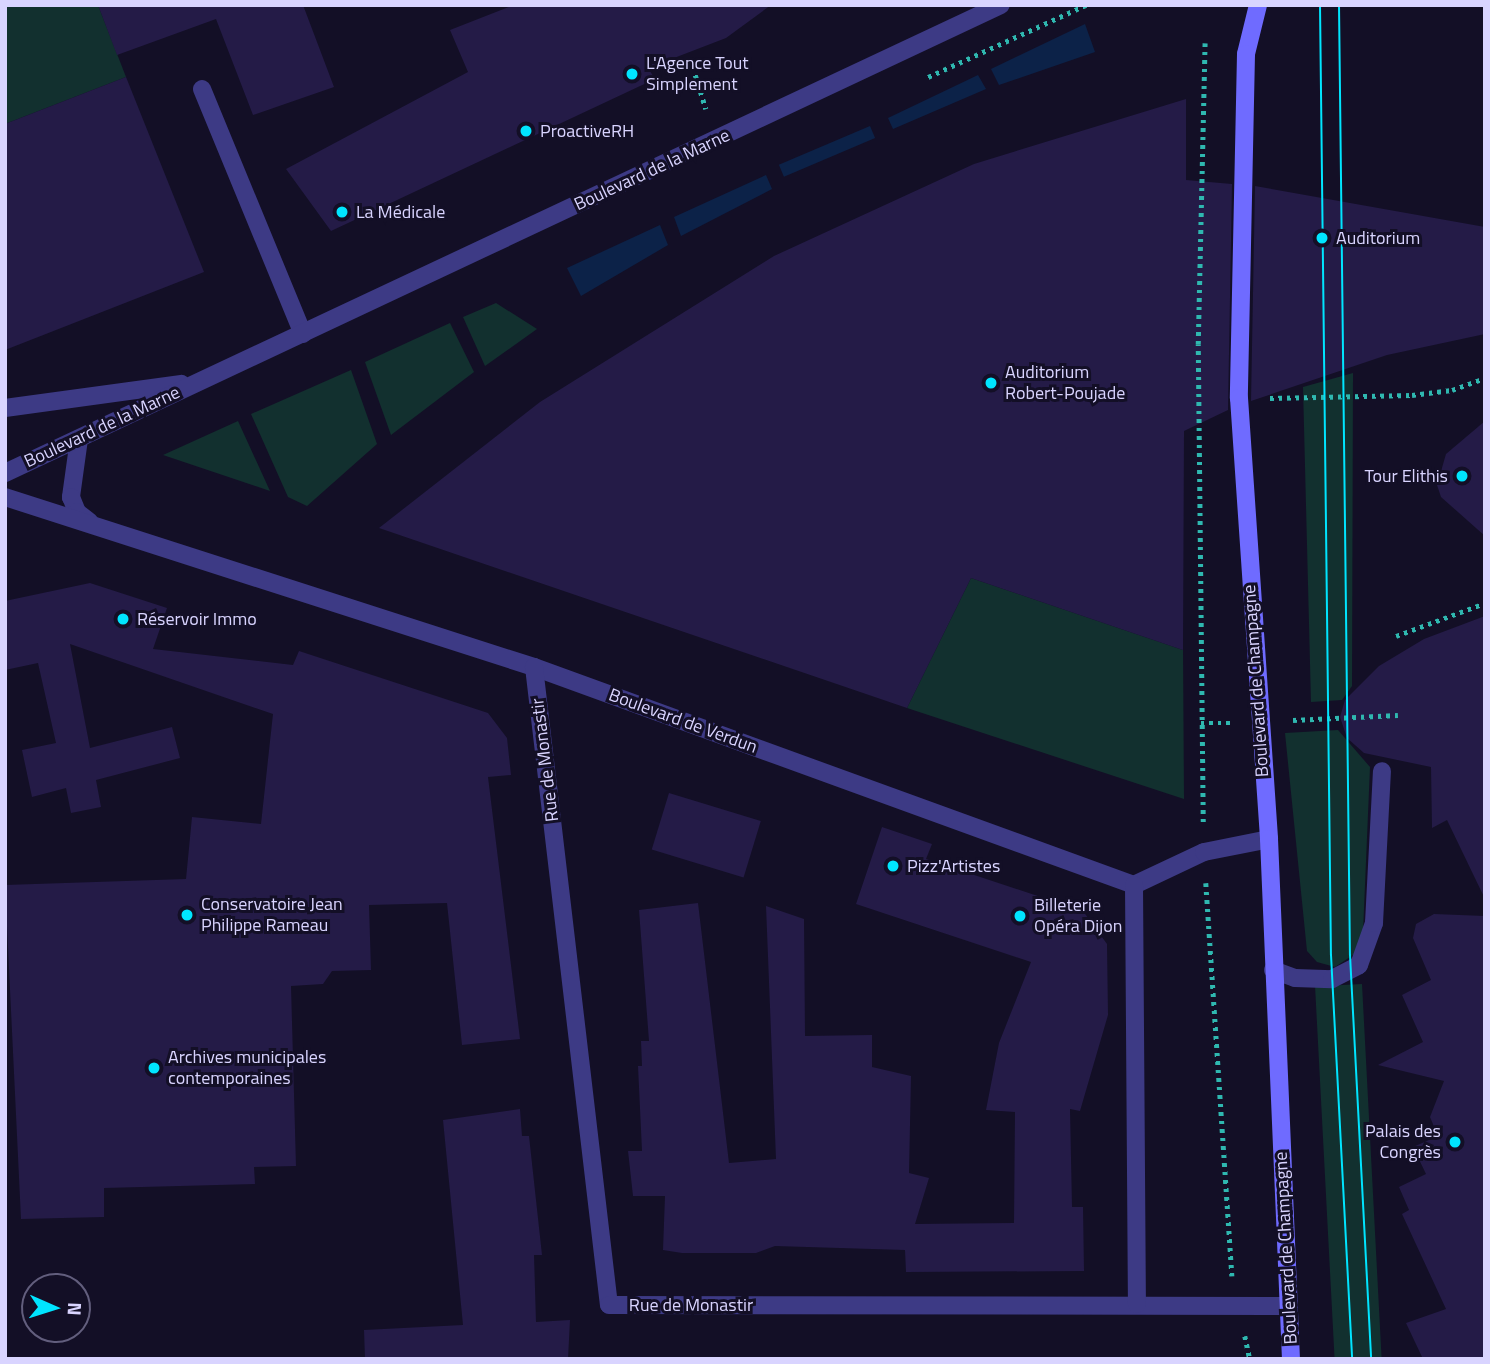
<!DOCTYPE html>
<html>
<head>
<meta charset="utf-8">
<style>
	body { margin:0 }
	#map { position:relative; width:1490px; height:1364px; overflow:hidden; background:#130f26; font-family:"Titillium Web",sans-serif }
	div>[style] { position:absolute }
	.green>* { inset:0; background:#12302f; transform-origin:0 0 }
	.water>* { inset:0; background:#0c2248; transform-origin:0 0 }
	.building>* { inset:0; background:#241b47; transform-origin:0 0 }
	.path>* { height:4.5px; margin-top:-2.25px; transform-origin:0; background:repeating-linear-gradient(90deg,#2fb8b0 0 3.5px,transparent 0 8.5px) }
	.service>* { height:18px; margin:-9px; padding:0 9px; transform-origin:9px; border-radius:9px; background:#3d3a85 }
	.minor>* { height:18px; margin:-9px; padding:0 9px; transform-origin:9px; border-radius:9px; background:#3d3a85 }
	.tertiary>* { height:18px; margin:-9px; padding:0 9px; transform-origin:9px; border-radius:9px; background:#3d3a85 }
	.secondary>* { height:18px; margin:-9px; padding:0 9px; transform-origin:9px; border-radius:9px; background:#6f6bff }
	.tram>* { height:2px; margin:-1px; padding:0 1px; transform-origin:1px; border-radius:1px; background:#00e5ff }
	.dots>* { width:19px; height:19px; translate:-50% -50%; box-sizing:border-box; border:4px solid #130f26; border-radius:50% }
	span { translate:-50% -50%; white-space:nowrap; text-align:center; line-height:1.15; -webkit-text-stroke:6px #130f26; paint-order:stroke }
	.poi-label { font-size:18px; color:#d9d4ff }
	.left { translate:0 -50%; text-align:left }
	.right { translate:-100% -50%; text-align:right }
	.street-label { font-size:18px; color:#d9d4ff }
	.frame { position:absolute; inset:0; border:7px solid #d9d4ff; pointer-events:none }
	.north { position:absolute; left:21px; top:1273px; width:70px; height:70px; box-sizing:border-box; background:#130f26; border:2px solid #625e7d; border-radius:50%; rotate:93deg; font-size:19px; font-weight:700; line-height:28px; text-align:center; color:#d9d4ff }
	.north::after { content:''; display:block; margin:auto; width:24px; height:32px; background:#00e5ff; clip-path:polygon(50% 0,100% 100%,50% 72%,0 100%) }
</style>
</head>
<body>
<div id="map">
	<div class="green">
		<div style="clip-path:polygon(5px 5px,98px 5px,126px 77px,5px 124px)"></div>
		<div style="clip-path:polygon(496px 303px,537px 329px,485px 366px,463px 317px)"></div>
		<div style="clip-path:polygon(450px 323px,474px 372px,391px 435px,365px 362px)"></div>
		<div style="clip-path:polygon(351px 370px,377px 444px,307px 506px,288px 497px,251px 414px)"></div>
		<div style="clip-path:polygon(1353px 373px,1352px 686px,1342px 700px,1311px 702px,1303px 387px)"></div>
		<div style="clip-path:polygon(238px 421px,270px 491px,163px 455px)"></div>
		<div style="clip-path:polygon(971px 578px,1183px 650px,1184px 799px,907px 708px)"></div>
		<div style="clip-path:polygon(1338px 730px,1370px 767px,1363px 932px,1359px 951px,1335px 967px,1317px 962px,1307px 951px,1285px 733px)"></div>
		<div style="left:1362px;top:984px;width:375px;height:47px;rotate:87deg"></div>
	</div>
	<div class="water">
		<div style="clip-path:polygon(1085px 24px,1095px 52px,999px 85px,991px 69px)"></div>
		<div style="clip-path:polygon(978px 75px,986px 89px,893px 129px,888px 118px)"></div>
		<div style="left:870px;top:126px;width:13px;height:99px;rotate:67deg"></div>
		<div style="clip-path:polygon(766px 175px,772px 189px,681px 236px,674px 217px)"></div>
		<div style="clip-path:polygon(660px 225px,668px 245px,581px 296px,567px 268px)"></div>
	</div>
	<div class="building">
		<div style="clip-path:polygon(98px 5px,303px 5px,334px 87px,253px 115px,216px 19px,117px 55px)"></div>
		<div style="clip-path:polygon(514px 5px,771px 5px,726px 38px,648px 68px,655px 79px,331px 231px,286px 169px,468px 72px,450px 30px)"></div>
		<div style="clip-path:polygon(126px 77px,204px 272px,5px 350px,5px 124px)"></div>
		<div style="clip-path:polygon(1186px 99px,1186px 180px,1232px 184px,1228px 410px,1184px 431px,1183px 650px,971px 578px,907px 708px,379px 528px,540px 402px,774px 256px,974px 164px)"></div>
		<div style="clip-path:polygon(1255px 186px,1485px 227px,1485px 334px,1387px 355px,1251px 401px)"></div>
		<div style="clip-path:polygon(1485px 421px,1485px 536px,1441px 497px,1437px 485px,1446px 454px)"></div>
		<div style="clip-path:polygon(90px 583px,167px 608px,153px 649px,293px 665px,299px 651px,488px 713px,507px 738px,511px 775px,488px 777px,520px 1039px,462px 1045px,447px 903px,369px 905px,371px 970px,332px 971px,323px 984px,291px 986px,296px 1166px,254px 1167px,255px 1184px,104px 1188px,104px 1217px,21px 1219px,5px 885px,186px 879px,192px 817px,261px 824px,273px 714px,70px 644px,90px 748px,172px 727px,180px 758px,96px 780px,101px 807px,71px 813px,66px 788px,32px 797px,22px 750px,56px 743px,38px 663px,5px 670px,5px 601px)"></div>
		<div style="clip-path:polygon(1485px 616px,1485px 899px,1447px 820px,1432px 828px,1431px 767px,1364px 753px,1347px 738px,1340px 717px,1345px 700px,1379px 666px,1424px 639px)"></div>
		<div style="left:669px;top:793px;width:96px;height:59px;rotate:17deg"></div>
		<div style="clip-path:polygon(882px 827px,932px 844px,926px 859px,1083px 911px,1107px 944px,1108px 1015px,1080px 1111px,1070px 1109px,1072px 1207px,1083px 1207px,1084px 1271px,906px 1272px,905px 1250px,775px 1246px,756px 1253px,682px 1253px,663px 1250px,665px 1196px,633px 1196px,628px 1151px,642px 1151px,638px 1066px,642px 1066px,641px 1041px,649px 1041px,639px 910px,698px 903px,729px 1163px,776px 1159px,766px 906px,804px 919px,805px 1036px,872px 1035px,872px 1067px,911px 1076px,909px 1173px,929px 1178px,915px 1224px,1014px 1223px,1015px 1112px,986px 1110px,999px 1043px,1031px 962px,856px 904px)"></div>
		<div style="clip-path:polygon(1434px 914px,1485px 916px,1485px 1359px,1423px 1359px,1406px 1323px,1446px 1309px,1402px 1214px,1409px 1210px,1399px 1187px,1426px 1174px,1413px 1147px,1438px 1136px,1430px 1117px,1444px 1081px,1378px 1065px,1423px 1042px,1402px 995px,1431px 980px,1413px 938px,1416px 924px)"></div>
		<div style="clip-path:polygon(520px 1109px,522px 1136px,529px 1136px,542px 1255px,534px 1255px,536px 1322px,570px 1320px,568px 1359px,365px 1359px,364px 1330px,463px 1325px,443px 1120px)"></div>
	</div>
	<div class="path">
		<div style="left:693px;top:67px;width:44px;rotate:72.8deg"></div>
		<div style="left:928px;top:77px;width:174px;rotate:-24.5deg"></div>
		<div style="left:1270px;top:398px;width:142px;rotate:-1.2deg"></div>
		<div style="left:1412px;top:395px;width:40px;rotate:-7.1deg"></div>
		<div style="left:1452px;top:390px;width:35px;rotate:-20deg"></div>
		<div style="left:1396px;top:636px;width:95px;rotate:-20.3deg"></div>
		<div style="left:1293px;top:720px;width:105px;rotate:-2.7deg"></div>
		<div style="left:1201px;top:723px;width:30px"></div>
		<div style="left:1203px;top:822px;width:478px;rotate:-90.6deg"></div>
		<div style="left:1198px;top:344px;width:301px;rotate:-88.7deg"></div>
		<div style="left:1206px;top:883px;width:394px;rotate:86.2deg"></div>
		<div style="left:1245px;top:1336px;width:24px;rotate:78deg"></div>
	</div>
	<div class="service">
		<div style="left:1273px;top:970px;width:23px;rotate:20deg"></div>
		<div style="left:1295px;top:978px;width:37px;rotate:2deg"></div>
		<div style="left:1332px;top:979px;width:30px;rotate:-27deg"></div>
		<div style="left:1359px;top:965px;width:45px;rotate:-70.3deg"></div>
		<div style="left:1374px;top:923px;width:152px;rotate:-87deg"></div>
	</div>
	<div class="minor">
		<div style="left:202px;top:89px;width:265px;rotate:67.6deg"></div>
		<div style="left:79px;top:439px;width:59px;rotate:97.9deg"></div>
		<div style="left:71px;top:497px;width:16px;rotate:68deg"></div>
		<div style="left:77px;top:512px;width:16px;rotate:38deg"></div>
		<div style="left:5px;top:497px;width:556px;rotate:17.82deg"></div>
		<div style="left:534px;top:667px;width:638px;rotate:19.97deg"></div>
		<div style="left:1134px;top:885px;width:77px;rotate:-25.2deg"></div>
		<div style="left:1204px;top:852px;width:66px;rotate:-11.3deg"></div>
		<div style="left:534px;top:667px;width:642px;rotate:83.3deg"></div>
		<div style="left:609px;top:1305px;width:679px;rotate:0.08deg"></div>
		<div style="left:1134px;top:885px;width:419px;rotate:89.6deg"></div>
	</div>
	<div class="tertiary">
		<div style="left:5px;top:408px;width:178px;rotate:-7.8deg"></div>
		<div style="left:5px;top:473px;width:1100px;rotate:-25.17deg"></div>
	</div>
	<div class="secondary">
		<div style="left:1258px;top:5px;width:50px;rotate:103.8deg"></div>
		<div style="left:1246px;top:54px;width:344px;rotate:91.2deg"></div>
		<div style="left:1239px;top:398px;width:442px;rotate:86.1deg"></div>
		<div style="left:1269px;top:839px;width:520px;rotate:87.58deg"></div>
	</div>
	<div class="tram">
		<div style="left:1320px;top:5px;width:950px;rotate:89.34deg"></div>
		<div style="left:1331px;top:955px;width:405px;rotate:87deg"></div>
		<div style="left:1339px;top:5px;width:950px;rotate:89.34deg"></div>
		<div style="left:1350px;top:955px;width:405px;rotate:87deg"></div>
	</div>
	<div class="dots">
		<div style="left:632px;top:74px;background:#00e5ff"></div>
		<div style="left:526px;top:131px;background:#00e5ff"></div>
		<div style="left:342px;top:212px;background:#00e5ff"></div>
		<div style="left:1322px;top:238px;background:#00e5ff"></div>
		<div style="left:991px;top:383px;background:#00e5ff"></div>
		<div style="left:1462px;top:476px;background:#00e5ff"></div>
		<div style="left:123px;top:619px;background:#00e5ff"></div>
		<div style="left:893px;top:866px;background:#00e5ff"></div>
		<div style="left:187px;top:915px;background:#00e5ff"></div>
		<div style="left:1020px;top:916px;background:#00e5ff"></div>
		<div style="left:154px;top:1068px;background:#00e5ff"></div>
		<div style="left:1455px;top:1142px;background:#00e5ff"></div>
	</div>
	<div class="poi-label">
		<span class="left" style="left:646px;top:74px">L'Agence Tout<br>Simplement</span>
		<span class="left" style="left:540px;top:131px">ProactiveRH</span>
		<span class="left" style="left:356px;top:212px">La Médicale</span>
		<span class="left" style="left:1336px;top:238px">Auditorium</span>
		<span class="left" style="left:1005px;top:383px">Auditorium<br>Robert-Poujade</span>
		<span class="right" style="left:1448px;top:476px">Tour Elithis</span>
		<span class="left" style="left:137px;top:619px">Réservoir Immo</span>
		<span class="left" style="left:907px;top:866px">Pizz'Artistes</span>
		<span class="left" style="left:201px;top:915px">Conservatoire Jean<br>Philippe Rameau</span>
		<span class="left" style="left:1034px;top:916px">Billeterie<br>Opéra Dijon</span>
		<span class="left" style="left:168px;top:1068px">Archives municipales<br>contemporaines</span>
		<span class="right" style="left:1441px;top:1142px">Palais des<br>Congrès</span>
	</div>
	<div class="street-label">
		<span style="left:652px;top:170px;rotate:-25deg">Boulevard de la Marne</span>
		<span style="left:102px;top:427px;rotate:-25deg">Boulevard de la Marne</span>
		<span style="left:1256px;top:681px;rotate:-94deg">Boulevard de Champagne</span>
		<span style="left:683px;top:721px;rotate:20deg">Boulevard de Verdun</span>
		<span style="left:545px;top:760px;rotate:-97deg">Rue de Monastir</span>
		<span style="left:1286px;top:1248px;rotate:-93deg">Boulevard de Champagne</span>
		<span style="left:691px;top:1305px">Rue de Monastir</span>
	</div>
	<div class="frame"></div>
	<div class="north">N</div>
</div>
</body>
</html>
